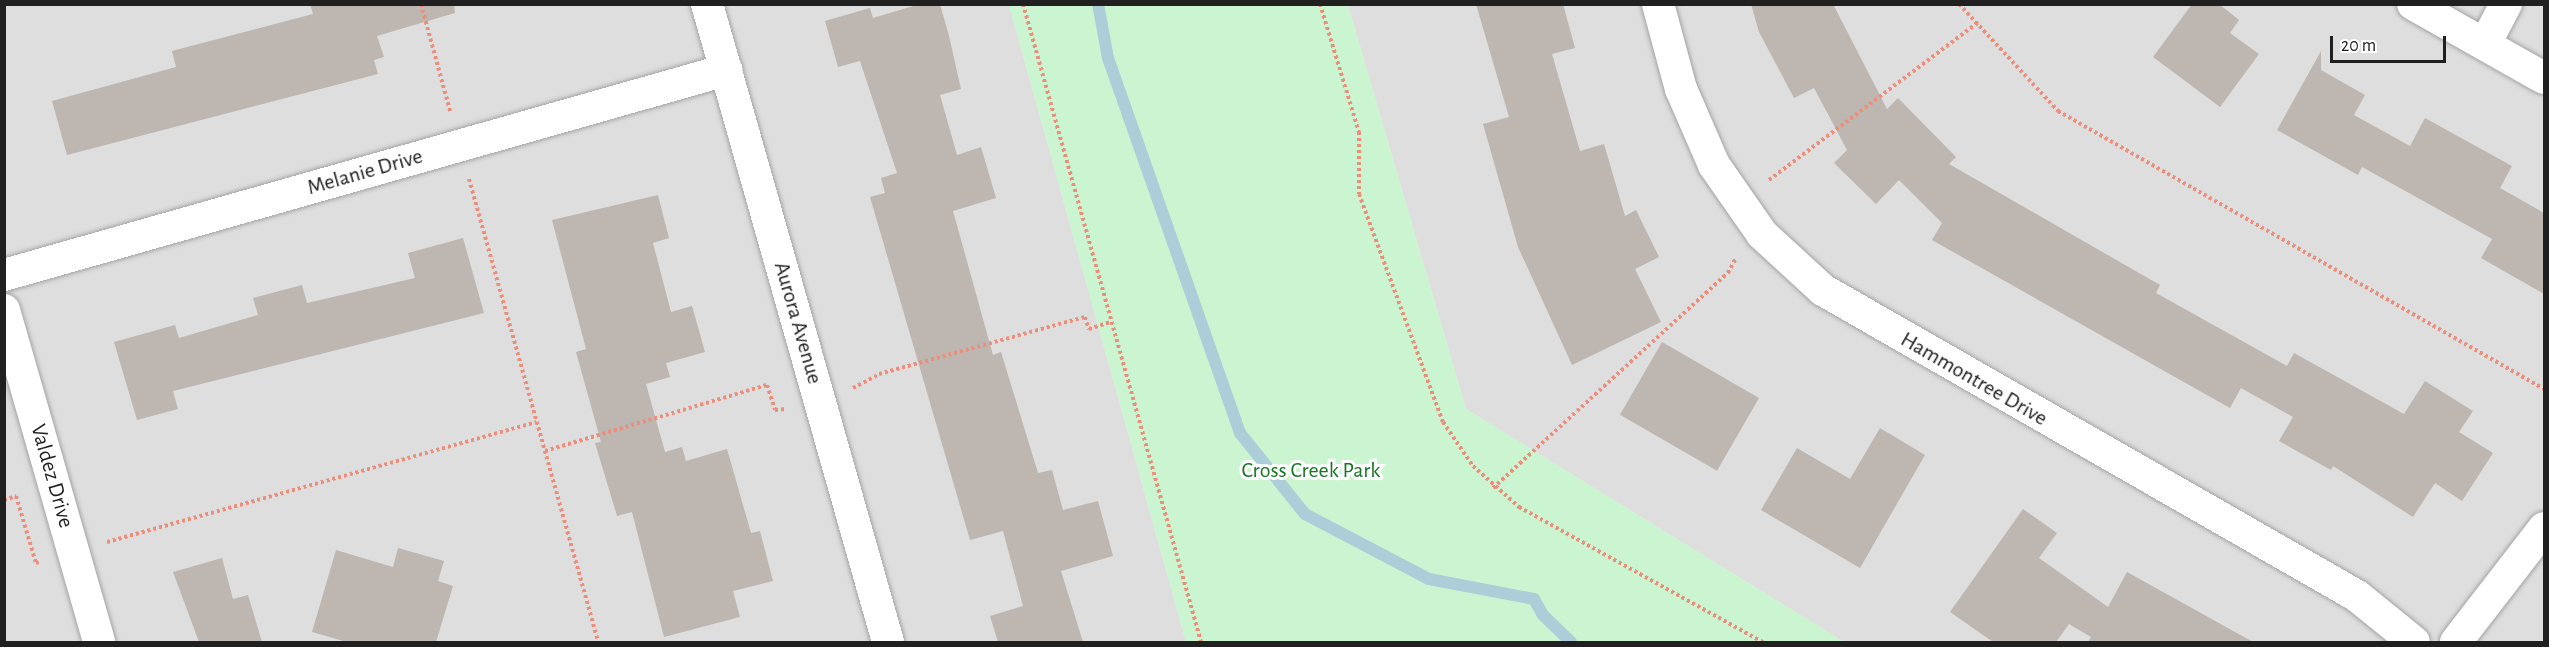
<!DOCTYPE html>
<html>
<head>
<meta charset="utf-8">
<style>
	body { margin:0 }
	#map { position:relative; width:2549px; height:647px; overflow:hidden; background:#f0eee8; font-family:"Alegreya Sans",sans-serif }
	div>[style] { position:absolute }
	.residential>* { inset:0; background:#dedede }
	.park>* { inset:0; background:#caf5d0 }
	.stream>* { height:12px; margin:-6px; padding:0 6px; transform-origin:6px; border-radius:6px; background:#adcdd9 }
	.building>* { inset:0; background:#bdb6b1; transform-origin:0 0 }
	.path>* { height:4px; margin-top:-2px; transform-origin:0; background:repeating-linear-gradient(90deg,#ec8e7c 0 3px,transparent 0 6px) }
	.roads { filter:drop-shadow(0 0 2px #a4a4a4) drop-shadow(0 0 2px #a4a4a4) }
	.minor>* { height:32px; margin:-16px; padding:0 16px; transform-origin:16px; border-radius:16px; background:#fff }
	span { translate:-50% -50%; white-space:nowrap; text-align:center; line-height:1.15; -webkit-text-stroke:6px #fff; paint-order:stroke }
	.street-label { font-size:22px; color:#202020 }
	.park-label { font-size:22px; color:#177624 }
	.frame { position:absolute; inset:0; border:6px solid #202020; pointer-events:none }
	.scale { position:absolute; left:2330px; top:36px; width:116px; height:27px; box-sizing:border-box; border:3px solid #202020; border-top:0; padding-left:8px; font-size:18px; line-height:21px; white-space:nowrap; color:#202020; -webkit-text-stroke:4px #fff; paint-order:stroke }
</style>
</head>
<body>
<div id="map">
	<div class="residential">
		<div style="clip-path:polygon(4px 5px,1009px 5px,1186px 642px,5px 642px)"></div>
		<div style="clip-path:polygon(1348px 5px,2544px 5px,2544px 642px,1844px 642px,1466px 409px)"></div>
	</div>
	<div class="park">
		<div style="clip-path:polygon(1009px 5px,1348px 5px,1466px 409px,1844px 642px,1186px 642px)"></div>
	</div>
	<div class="stream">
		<div style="left:1098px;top:4px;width:55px;rotate:79.5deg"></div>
		<div style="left:1108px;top:58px;width:398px;rotate:70.6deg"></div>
		<div style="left:1240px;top:433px;width:104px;rotate:51.3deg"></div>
		<div style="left:1305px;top:514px;width:140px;rotate:27.7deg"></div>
		<div style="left:1429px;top:579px;width:107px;rotate:10.8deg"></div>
		<div style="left:1534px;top:599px;width:18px;rotate:61deg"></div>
		<div style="left:1543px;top:615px;width:39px;rotate:44deg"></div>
	</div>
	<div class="building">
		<div style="clip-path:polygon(310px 4px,454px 4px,455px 13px,377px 36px,384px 57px,374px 60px,378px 74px,67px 155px,52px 101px,176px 67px,172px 51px,313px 14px)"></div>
		<div style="clip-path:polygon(920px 4px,940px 4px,949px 36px,961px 89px,940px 95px,957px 155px,981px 147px,996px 198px,953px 211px,993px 355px,1001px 352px,1038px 473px,1052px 470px,1063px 510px,1098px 501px,1113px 556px,1061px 571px,1083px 642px,998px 642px,990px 616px,1023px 606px,1003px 531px,970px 540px,870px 197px,885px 193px,881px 178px,897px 173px,860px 61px,838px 67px,825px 21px,870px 8px,873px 18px)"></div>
		<div style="clip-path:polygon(1476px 4px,1563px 4px,1575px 48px,1552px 54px,1580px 151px,1604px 144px,1625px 216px,1636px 210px,1659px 257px,1635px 269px,1661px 322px,1572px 365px,1518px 247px,1483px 124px,1509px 117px)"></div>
		<div style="clip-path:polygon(1751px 4px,1833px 4px,1887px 109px,1898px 98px,1956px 157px,1949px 164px,2160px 285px,2156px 293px,2287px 366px,2294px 353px,2404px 414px,2425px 381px,2473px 411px,2459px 432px,2493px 453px,2462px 501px,2435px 483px,2413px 517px,2333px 466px,2331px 470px,2279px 441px,2293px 417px,2241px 388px,2230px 408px,1932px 240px,1942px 223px,1899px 180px,1876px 204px,1834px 163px,1847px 150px,1814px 88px,1794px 98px,1759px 32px)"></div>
		<div style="clip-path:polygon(2192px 4px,2219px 4px,2239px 20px,2230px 33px,2259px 54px,2220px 107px,2153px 57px)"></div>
		<div style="clip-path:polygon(2321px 51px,2321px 70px,2365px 95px,2354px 115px,2410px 146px,2425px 118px,2512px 166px,2500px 188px,2544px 213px,2544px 294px,2481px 258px,2492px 239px,2362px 167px,2358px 175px,2277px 130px)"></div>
		<div style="clip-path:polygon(658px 195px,669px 238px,653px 243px,671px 312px,692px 306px,705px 352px,666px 363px,670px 377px,646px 384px,665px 452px,682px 447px,686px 461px,727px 449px,751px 533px,760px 531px,773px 581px,733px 591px,740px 617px,664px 637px,632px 512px,617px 516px,595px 443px,601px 442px,576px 352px,586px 349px,552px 220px)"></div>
		<div style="clip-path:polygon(463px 238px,484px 313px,173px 391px,178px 409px,137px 420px,114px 342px,175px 325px,179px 338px,258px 315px,253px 298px,302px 285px,307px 303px,415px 278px,408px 253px)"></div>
		<div style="left:1662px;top:342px;width:112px;height:84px;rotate:30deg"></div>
		<div style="clip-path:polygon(1880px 428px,1925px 455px,1860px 568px,1761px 510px,1797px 448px,1850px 479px)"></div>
		<div style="clip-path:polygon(2023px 509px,2057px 533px,2039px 558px,2108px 607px,2127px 572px,2253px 642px,2088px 642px,2091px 637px,2069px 624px,2056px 642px,1993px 642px,1950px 612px)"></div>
		<div style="clip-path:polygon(398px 548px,444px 561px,438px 581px,453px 586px,436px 642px,347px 642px,312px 632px,336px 550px,393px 567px)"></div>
		<div style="clip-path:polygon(222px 558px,233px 599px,248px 595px,262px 642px,199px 642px,173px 572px)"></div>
	</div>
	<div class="path">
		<div style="left:421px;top:4px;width:111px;rotate:74.8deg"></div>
		<div style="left:1023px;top:4px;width:662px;rotate:74.41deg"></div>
		<div style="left:1320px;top:4px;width:134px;rotate:73.1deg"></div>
		<div style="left:1359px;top:132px;width:62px;rotate:90deg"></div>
		<div style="left:1359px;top:194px;width:243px;rotate:69.8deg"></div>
		<div style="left:1443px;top:422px;width:53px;rotate:55.7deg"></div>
		<div style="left:1473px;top:466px;width:62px;rotate:41.7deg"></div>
		<div style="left:1519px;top:507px;width:279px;rotate:29deg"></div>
		<div style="left:1959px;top:4px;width:146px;rotate:47.2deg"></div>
		<div style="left:2058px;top:111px;width:560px;rotate:29.77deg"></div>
		<div style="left:469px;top:179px;width:481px;rotate:74.4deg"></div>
		<div style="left:1769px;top:180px;width:261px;rotate:-37deg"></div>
		<div style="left:853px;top:388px;width:30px;rotate:-28deg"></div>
		<div style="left:879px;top:374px;width:214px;rotate:-15.5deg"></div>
		<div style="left:1085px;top:317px;width:13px;rotate:72deg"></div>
		<div style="left:1089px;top:329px;width:23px;rotate:-18deg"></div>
		<div style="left:545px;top:451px;width:232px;rotate:-16.6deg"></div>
		<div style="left:767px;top:385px;width:26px;rotate:72deg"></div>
		<div style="left:775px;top:410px;width:12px;rotate:-5deg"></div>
		<div style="left:1493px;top:488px;width:319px;rotate:-42.5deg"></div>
		<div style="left:1728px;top:273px;width:17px;rotate:-62deg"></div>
		<div style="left:4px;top:500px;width:13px;rotate:-18deg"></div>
		<div style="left:16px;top:496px;width:70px;rotate:73.4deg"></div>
		<div style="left:36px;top:563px;width:3px;rotate:-18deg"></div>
		<div style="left:107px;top:542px;width:446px;rotate:-15.6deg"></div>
	</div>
	<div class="roads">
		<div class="minor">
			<div style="left:707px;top:4px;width:663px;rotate:74.16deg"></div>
			<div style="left:1658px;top:4px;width:88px;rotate:74.9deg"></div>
			<div style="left:1681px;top:89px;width:83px;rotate:66.5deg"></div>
			<div style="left:1714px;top:165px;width:84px;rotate:55.2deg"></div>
			<div style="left:1762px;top:234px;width:83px;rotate:42.6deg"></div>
			<div style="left:1823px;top:290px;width:615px;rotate:29.81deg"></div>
			<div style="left:2357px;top:596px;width:73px;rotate:38.9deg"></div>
			<div style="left:2413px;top:4px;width:150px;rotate:29.5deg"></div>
			<div style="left:2485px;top:44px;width:45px;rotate:-62.3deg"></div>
			<div style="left:4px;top:275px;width:751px;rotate:-15.85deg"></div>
			<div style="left:4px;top:310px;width:345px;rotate:74deg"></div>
			<div style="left:2456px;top:642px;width:144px;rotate:-52.3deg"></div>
		</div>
	</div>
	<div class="street-label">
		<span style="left:365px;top:172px;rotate:-16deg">Melanie Drive</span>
		<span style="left:798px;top:323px;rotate:74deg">Aurora Avenue</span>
		<span style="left:1974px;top:379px;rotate:30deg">Hammontree Drive</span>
		<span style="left:52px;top:476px;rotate:74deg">Valdez Drive</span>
	</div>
	<div class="park-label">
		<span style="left:1311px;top:471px">Cross Creek Park</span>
	</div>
	<div class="frame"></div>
	<div class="scale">20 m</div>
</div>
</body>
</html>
